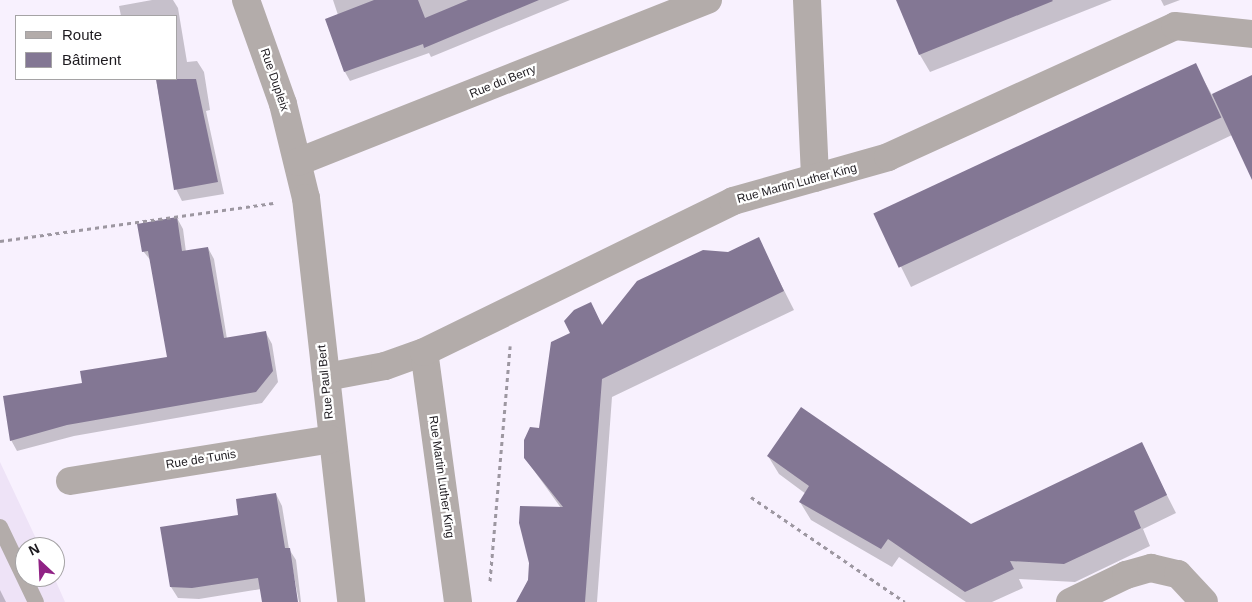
<!DOCTYPE html>
<html>
<head>
<meta charset="utf-8">
<style>
	body { margin:0 }
	#map { position:relative; width:1252px; height:602px; overflow:hidden; background:#f8f1fe; font-family:Arial,sans-serif }
	div>[style] { position:absolute }
	.built>* { inset:0; background:#eee3f7 }
	.shadow>* { inset:0; background:#0003 }
	.building>* { inset:0; background:#837794; transform-origin:0 0 }
	.path>* { height:3px; margin-top:-1.5px; transform-origin:0; background:repeating-linear-gradient(90deg,#9d97a1 0 4px,transparent 0 8px) }
	.service>* { height:16px; margin:-8px; padding:0 8px; transform-origin:8px; border-radius:8px; background:#b3acaa }
	.minor>* { height:28px; margin:-14px; padding:0 14px; transform-origin:14px; border-radius:14px; background:#b3acaa }
	span { translate:-50% -50%; white-space:nowrap; text-align:center; line-height:1.15; -webkit-text-stroke:4.5px #fff; paint-order:stroke }
	.street-label { font-size:12px; color:#1d1a1f }
	.legend { position:absolute; left:15px; top:15px; width:162px; height:65px; box-sizing:border-box; background:#fff; border:1px solid #a5a3a5; margin:0; padding:6px 9px; list-style:none; font-size:15px; color:#1d1a1f }
	.legend li { display:flex; align-items:center; gap:10px; height:25px }
	.legend b { width:25px; border:1px solid #a5a3a5 }
	.north { position:absolute; left:15px; top:537px; width:50px; height:50px; box-sizing:border-box; background:#fff; border:1px solid #a5a3a5; border-radius:50%; rotate:335deg; font-size:14px; font-weight:700; line-height:20px; text-align:center; color:#1d1a1f }
	.north::after { content:''; display:block; margin:auto; width:18px; height:22px; background:#902285; clip-path:polygon(50% 0,100% 100%,50% 72%,0 100%) }
</style>
</head>
<body>
<div id="map">
	<div class="built">
		<div style="clip-path:polygon(0 462px,40px 547px,25px 547px,25px 577px,54px 577px,65px 602px,0 602px)"></div>
	</div>
	<div class="shadow">
		<div style="clip-path:polygon(152px 0,173px 0,178px 8px,187px 62px,197px 61px,204px 72px,210px 110px,206px 111px,224px 194px,182px 201px,176px 189px,156px 79px,176px 79px,176px 16px,121px 16px,119px 6px)"></div>
		<div style="clip-path:polygon(333px 0,570px 0,431px 57px,429px 53px,350px 81px,345px 72px,338px 15px)"></div>
		<div style="clip-path:polygon(901px 0,1112px 0,930px 72px,920px 55px)"></div>
		<div style="clip-path:polygon(1161px 0,1180px 0,1164px 6px)"></div>
		<div style="clip-path:polygon(1195px 65px,1212px 95px,1252px 76px,1252px 177px,1232px 135px,911px 287px,876px 216px)"></div>
		<div style="clip-path:polygon(177px 218px,183px 229px,186px 252px,208px 248px,214px 259px,227px 339px,266px 333px,272px 344px,278px 382px,262px 403px,74px 436px,17px 451px,11px 440px,84px 384px,169px 358px,152px 262px,143px 251px)"></div>
		<div style="clip-path:polygon(758px 239px,794px 310px,612px 397px,597px 602px,518px 602px,561px 508px,525px 458px,540px 429px,572px 334px,590px 304px,603px 326px)"></div>
		<div style="clip-path:polygon(1141px 444px,1176px 513px,1143px 529px,1150px 546px,1075px 582px,1019px 579px,1023px 588px,992px 602px,966px 602px,899px 557px,892px 567px,811px 520px,800px 502px,806px 494px,779px 474px,768px 456px,971px 526px)"></div>
		<div style="clip-path:polygon(276px 494px,282px 506px,289px 549px,296px 560px,301px 602px,299px 602px,290px 555px,296px 602px,263px 602px,261px 589px,199px 599px,178px 598px,171px 587px,239px 516px)"></div>
		<div style="clip-path:polygon(0 590px,6px 602px,0 602px)"></div>
	</div>
	<div class="building">
		<div style="clip-path:polygon(374px 0,418px 0,425px 18px,468px 0,539px 0,424px 48px,423px 44px,344px 72px,325px 19px)"></div>
		<div style="clip-path:polygon(896px 0,1052px 0,1053px 1px,919px 55px)"></div>
		<div style="left:1196px;top:63px;width:60px;height:356px;rotate:65deg"></div>
		<div style="clip-path:polygon(1252px 75px,1252px 180px,1212px 94px)"></div>
		<div style="clip-path:polygon(156px 79px,196px 79px,218px 182px,174px 190px)"></div>
		<div style="clip-path:polygon(177px 217px,182px 251px,208px 247px,224px 338px,266px 331px,273px 371px,256px 392px,67px 425px,10px 441px,3px 396px,82px 383px,80px 371px,167px 357px,148px 251px,142px 252px,137px 224px)"></div>
		<div style="clip-path:polygon(759px 237px,784px 291px,602px 379px,585px 602px,516px 602px,528px 580px,529px 563px,519px 523px,520px 506px,563px 507px,524px 458px,524px 440px,530px 427px,539px 428px,551px 342px,570px 333px,564px 321px,574px 310px,591px 302px,602px 325px,637px 281px,703px 250px,728px 252px)"></div>
		<div style="clip-path:polygon(801px 407px,971px 524px,1142px 442px,1167px 495px,1134px 511px,1141px 528px,1064px 564px,1010px 561px,1014px 569px,965px 592px,888px 539px,881px 549px,799px 502px,809px 486px,767px 456px)"></div>
		<div style="clip-path:polygon(276px 493px,285px 548px,290px 548px,298px 602px,262px 602px,258px 578px,192px 588px,170px 587px,160px 527px,238px 515px,236px 499px)"></div>
	</div>
	<div class="path">
		<div style="left:0;top:241px;width:276px;rotate:-7.9deg"></div>
		<div style="left:751px;top:497px;width:186px;rotate:34.3deg"></div>
		<div style="left:490px;top:581px;width:236px;rotate:-85.1deg"></div>
	</div>
	<div class="service">
		<div style="left:0;top:527px;width:83px;rotate:64.4deg"></div>
	</div>
	<div class="minor">
		<div style="left:246px;top:0;width:110px;rotate:70.4deg"></div>
		<div style="left:283px;top:104px;width:97px;rotate:76.3deg"></div>
		<div style="left:306px;top:198px;width:406px;rotate:83.6deg"></div>
		<div style="left:807px;top:0;width:178px;rotate:87.4deg"></div>
		<div style="left:298px;top:162px;width:441px;rotate:-21.6deg"></div>
		<div style="left:326px;top:377px;width:60px;rotate:-10.6deg"></div>
		<div style="left:385px;top:366px;width:41px;rotate:-19.7deg"></div>
		<div style="left:70px;top:481px;width:264px;rotate:-9.1deg"></div>
		<div style="left:458px;top:602px;width:252px;rotate:-97.7deg"></div>
		<div style="left:424px;top:352px;width:344px;rotate:-26deg"></div>
		<div style="left:733px;top:201px;width:161px;rotate:-15.8deg"></div>
		<div style="left:888px;top:157px;width:315px;rotate:-24.5deg"></div>
		<div style="left:1175px;top:26px;width:77px;rotate:5.9deg"></div>
		<div style="left:1070px;top:602px;width:62px;rotate:-25.7deg"></div>
		<div style="left:1126px;top:575px;width:26px;rotate:-16deg"></div>
		<div style="left:1151px;top:568px;width:28px;rotate:13deg"></div>
		<div style="left:1178px;top:574px;width:38px;rotate:47deg"></div>
	</div>
	<div class="street-label">
		<span style="left:274px;top:80px;rotate:71deg">Rue Dupleix</span>
		<span style="left:503px;top:82px;rotate:-22deg">Rue du Berry</span>
		<span style="left:797px;top:184px;rotate:-15deg">Rue Martin Luther King</span>
		<span style="left:326px;top:382px;rotate:-96deg">Rue Paul Bert</span>
		<span style="left:201px;top:460px;rotate:-9deg">Rue de Tunis</span>
		<span style="left:441px;top:477px;rotate:82deg">Rue Martin Luther King</span>
	</div>
	<ul class="legend">
	<li><b style="height:6px;background:#b3acaa"></b>Route</li>
	<li><b style="height:14px;background:#837794"></b>Bâtiment</li>
	</ul>
	<div class="north">N</div>
</div>
</body>
</html>
